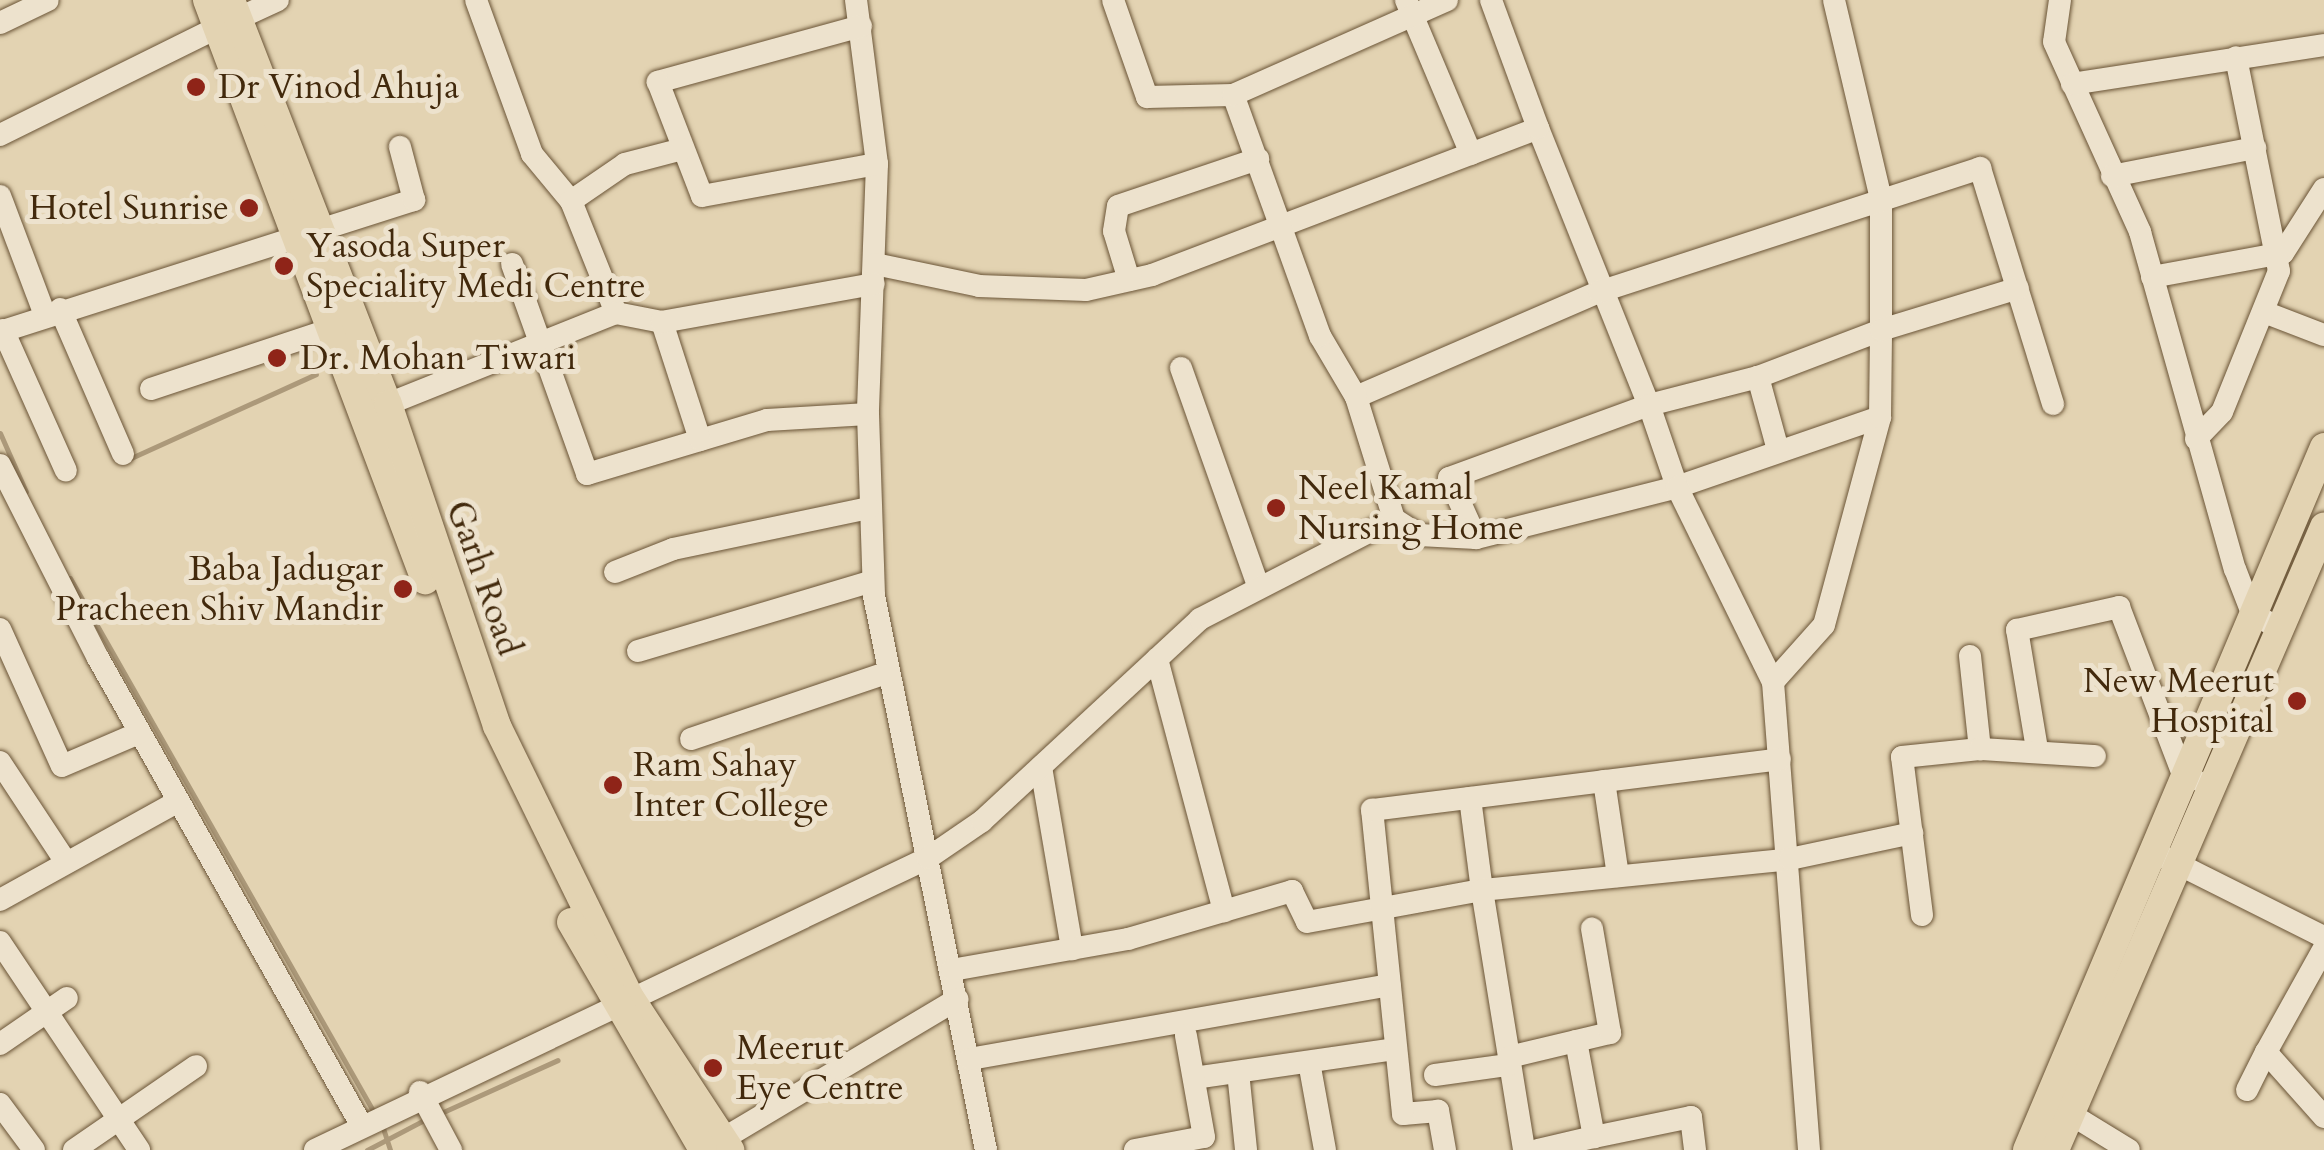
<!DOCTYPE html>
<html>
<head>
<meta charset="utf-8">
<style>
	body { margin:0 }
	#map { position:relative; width:2324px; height:1150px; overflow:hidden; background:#e3d3b2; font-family:Cardo,serif }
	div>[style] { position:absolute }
	.stream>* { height:5px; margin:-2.5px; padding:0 2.5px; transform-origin:2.5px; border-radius:2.5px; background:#ac997a }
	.roads { filter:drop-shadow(0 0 2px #6a5436) drop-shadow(0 0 2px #6a5436) }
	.minor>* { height:22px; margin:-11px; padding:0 11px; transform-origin:11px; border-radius:11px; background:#ede2cd }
	.major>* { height:28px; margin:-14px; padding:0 14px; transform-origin:14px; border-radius:14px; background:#e3d3b2 }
	.dots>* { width:28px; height:28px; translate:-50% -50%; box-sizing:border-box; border:5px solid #ede2cd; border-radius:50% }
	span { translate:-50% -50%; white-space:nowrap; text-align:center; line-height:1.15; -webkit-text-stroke:10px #ede2cd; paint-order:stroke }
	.poi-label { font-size:35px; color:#42290c }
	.left { translate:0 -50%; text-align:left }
	.right { translate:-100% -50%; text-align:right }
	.street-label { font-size:35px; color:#42290c }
</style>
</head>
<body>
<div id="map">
	<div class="stream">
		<div style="left:0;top:433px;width:64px;rotate:66.2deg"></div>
		<div style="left:131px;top:458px;width:203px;rotate:-24.4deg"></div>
		<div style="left:70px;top:578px;width:619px;rotate:60.37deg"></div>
		<div style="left:441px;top:1113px;width:128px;rotate:-24.4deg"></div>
		<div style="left:382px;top:1125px;width:26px;rotate:72deg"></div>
		<div style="left:367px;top:1150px;width:67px;rotate:-27.7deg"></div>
	</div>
	<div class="roads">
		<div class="minor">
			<div style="left:476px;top:0;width:164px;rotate:70deg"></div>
			<div style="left:532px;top:154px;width:61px;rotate:50.3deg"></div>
			<div style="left:571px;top:201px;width:121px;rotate:68.1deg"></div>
			<div style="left:856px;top:0;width:165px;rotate:82.7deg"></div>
			<div style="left:877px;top:164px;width:250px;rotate:92.1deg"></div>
			<div style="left:868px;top:414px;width:182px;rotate:88.1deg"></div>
			<div style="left:874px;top:596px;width:565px;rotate:78.57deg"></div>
			<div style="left:1113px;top:0;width:103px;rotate:70.7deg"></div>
			<div style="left:1147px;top:97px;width:86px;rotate:-1.3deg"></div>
			<div style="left:1406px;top:0;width:167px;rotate:67.1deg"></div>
			<div style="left:2060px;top:0;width:42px;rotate:98.1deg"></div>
			<div style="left:2054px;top:42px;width:209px;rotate:65.6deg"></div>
			<div style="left:2140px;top:232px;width:350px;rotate:74.3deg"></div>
			<div style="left:2235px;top:569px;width:47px;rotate:68.9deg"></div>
			<div style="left:2252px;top:613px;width:32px;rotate:30deg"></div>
			<div style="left:239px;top:18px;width:43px;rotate:-24.8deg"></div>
			<div style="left:0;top:23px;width:53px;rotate:-25.6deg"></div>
			<div style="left:861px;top:26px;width:211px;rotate:164.6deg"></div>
			<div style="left:658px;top:82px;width:122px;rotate:68.9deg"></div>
			<div style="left:702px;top:196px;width:178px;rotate:-10.4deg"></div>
			<div style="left:2072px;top:84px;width:255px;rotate:-8.8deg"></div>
			<div style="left:1538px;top:128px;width:298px;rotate:68.2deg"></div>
			<div style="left:1649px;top:405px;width:213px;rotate:159.9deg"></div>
			<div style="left:1449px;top:478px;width:66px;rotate:65.8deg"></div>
			<div style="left:1476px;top:538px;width:207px;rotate:-14.2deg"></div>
			<div style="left:1677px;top:487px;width:215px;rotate:-19deg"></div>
			<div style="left:0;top:135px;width:244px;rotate:-26.3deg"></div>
			<div style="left:2112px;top:176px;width:146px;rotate:-11.1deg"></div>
			<div style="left:0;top:196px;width:127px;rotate:69.3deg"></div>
			<div style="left:571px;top:201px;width:65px;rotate:-34.4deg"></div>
			<div style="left:625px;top:164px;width:59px;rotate:-14.7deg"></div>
			<div style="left:512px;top:264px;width:223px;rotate:70.3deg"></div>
			<div style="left:587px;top:474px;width:188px;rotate:-16.7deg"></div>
			<div style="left:767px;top:420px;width:101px;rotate:-3.4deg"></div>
			<div style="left:875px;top:264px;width:106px;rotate:11.9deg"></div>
			<div style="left:979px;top:286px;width:107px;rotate:2.1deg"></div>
			<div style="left:1086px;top:290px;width:68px;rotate:-12.8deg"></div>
			<div style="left:1152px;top:275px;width:413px;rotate:-20.8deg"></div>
			<div style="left:1538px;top:128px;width:136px;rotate:-110.2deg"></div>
			<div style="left:2152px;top:277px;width:133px;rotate:-10.4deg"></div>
			<div style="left:2283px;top:253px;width:76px;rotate:-57.4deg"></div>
			<div style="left:1129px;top:280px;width:51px;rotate:-107deg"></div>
			<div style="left:1114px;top:231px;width:25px;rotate:-81deg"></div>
			<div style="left:1118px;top:206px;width:148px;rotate:-18.6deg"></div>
			<div style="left:60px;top:309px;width:158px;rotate:66.5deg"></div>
			<div style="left:2264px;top:312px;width:64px;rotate:21deg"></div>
			<div style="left:662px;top:322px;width:124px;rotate:72.1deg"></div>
			<div style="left:3px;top:330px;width:154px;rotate:65.9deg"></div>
			<div style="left:0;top:332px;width:435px;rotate:-17.7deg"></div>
			<div style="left:414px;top:200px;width:55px;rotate:-104.8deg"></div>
			<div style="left:1181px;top:368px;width:231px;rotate:70.5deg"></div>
			<div style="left:1758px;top:377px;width:132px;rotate:-20.9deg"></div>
			<div style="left:1881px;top:330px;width:131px;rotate:-90deg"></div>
			<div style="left:1881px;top:199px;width:204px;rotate:-103.3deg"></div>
			<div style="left:151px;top:389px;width:196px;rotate:-18.4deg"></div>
			<div style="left:1356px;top:397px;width:265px;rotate:-23.4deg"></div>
			<div style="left:1599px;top:292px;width:401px;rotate:-18deg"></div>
			<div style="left:1980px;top:168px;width:247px;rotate:72.8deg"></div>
			<div style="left:388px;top:404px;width:245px;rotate:-21.8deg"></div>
			<div style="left:616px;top:313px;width:47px;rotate:11.1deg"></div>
			<div style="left:662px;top:322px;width:215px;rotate:-10.2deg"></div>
			<div style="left:2196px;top:439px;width:37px;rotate:-46deg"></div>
			<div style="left:2222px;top:412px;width:152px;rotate:-68deg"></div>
			<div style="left:2279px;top:271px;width:218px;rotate:-101.4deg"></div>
			<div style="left:1778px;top:450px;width:76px;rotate:-105.3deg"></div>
			<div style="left:1758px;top:377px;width:113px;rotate:165.6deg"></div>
			<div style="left:1649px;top:405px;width:87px;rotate:71.1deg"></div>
			<div style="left:1677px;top:487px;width:217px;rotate:63.8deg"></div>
			<div style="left:1773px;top:682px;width:469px;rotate:85.6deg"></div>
			<div style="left:0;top:465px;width:216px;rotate:63.1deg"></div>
			<div style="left:98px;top:658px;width:531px;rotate:60.59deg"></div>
			<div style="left:1394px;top:519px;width:30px;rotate:33deg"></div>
			<div style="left:1419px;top:535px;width:57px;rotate:3deg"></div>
			<div style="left:615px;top:572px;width:62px;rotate:-21.6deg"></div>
			<div style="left:673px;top:549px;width:200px;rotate:-11.8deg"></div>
			<div style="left:0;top:629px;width:150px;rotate:65.7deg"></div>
			<div style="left:62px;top:766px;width:84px;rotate:-23.2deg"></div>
			<div style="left:638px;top:651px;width:245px;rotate:-16.6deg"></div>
			<div style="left:1970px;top:656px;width:94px;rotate:83.9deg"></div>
			<div style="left:1157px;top:659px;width:261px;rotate:75.1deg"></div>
			<div style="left:1773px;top:682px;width:76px;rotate:-48.2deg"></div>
			<div style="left:1824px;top:625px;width:215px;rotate:-74.9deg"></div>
			<div style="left:1880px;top:417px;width:87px;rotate:-89.3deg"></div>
			<div style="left:1881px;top:330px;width:143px;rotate:-17deg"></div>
			<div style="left:691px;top:739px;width:209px;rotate:-18.7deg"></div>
			<div style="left:2037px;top:749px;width:121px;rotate:-99.5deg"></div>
			<div style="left:2017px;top:630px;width:105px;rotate:-12.7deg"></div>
			<div style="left:2119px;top:607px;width:180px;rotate:69.1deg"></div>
			<div style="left:2183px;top:775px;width:12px;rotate:20deg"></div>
			<div style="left:0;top:762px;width:116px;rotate:56.6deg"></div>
			<div style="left:1041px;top:767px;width:185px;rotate:80.3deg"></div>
			<div style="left:1604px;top:781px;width:96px;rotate:81.6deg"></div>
			<div style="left:1470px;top:798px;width:93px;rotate:82.6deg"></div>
			<div style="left:1482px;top:890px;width:310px;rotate:-5.7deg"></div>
			<div style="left:1790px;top:859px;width:125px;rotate:-12deg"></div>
			<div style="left:2166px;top:858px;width:177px;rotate:26.6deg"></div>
			<div style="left:0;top:900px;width:202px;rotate:-29deg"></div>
			<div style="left:1922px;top:915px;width:159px;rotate:-97.2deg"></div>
			<div style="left:1902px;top:757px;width:78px;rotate:-5.9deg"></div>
			<div style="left:1980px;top:749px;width:115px;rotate:3.5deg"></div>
			<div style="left:0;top:942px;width:250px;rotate:56.2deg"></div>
			<div style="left:2324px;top:948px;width:119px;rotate:119.1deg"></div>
			<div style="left:2266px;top:1052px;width:87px;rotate:48.3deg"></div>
			<div style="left:952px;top:970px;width:179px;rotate:-10deg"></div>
			<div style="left:1128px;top:939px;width:171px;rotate:-16.3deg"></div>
			<div style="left:1292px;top:891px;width:34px;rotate:64deg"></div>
			<div style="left:1307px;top:922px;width:178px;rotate:-10.4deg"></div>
			<div style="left:1482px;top:890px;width:263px;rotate:80.8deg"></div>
			<div style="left:1576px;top:1041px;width:98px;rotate:79.4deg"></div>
			<div style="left:1594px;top:1137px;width:99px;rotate:-11.7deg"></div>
			<div style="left:1691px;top:1117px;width:33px;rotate:83deg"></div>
			<div style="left:0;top:1044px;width:81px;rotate:-34.5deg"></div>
			<div style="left:970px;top:1059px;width:426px;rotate:-10deg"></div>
			<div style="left:1309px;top:1062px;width:89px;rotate:79.7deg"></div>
			<div style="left:1238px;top:1072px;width:78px;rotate:84.1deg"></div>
			<div style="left:1435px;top:1075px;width:74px;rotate:-7.8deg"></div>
			<div style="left:1508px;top:1065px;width:8px;rotate:-83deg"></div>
			<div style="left:1509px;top:1057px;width:104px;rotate:-13.4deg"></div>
			<div style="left:1610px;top:1033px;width:106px;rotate:-99.8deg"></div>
			<div style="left:1194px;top:1078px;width:204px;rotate:-8.2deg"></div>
			<div style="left:2247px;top:1090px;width:42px;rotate:-63.4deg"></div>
			<div style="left:420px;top:1092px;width:66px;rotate:61.9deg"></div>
			<div style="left:0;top:1104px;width:57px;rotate:53.5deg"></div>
			<div style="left:2059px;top:1107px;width:82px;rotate:31.6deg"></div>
			<div style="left:711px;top:1146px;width:287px;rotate:-30.8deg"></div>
			<div style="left:74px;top:1150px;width:148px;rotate:-34.5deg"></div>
			<div style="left:315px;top:1150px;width:679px;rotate:-25.47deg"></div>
			<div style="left:928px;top:858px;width:65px;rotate:-34.4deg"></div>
			<div style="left:982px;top:821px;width:297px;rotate:-42.8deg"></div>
			<div style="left:1200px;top:619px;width:218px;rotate:-27.3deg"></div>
			<div style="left:1394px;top:519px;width:128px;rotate:-107.3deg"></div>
			<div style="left:1356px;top:397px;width:71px;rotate:-120.5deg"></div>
			<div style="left:1320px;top:336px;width:256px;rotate:-109.8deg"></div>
			<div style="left:1233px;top:95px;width:234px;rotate:-23.9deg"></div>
			<div style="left:1135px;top:1150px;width:70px;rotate:-10.7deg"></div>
			<div style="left:1204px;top:1137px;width:103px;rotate:-100.1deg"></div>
			<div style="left:1445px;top:1150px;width:40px;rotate:-100deg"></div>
			<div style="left:1438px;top:1111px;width:35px;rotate:175deg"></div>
			<div style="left:1403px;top:1114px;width:306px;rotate:-95.8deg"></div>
			<div style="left:1372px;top:810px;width:411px;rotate:-7.1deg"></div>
			<div style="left:1538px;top:1150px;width:57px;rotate:-13.1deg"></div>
		</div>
		<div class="major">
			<div style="left:207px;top:0;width:620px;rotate:69.4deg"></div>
			<div style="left:231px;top:0;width:433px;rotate:68.8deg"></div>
			<div style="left:388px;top:404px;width:340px;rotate:71.3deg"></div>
			<div style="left:497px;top:726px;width:304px;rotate:63.9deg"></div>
			<div style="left:631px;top:999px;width:181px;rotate:56.7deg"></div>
			<div style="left:571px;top:922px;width:263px;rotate:59.9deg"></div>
			<div style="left:2027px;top:1150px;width:763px;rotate:-67.1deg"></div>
			<div style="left:2055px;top:1150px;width:679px;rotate:-66.65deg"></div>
		</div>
	</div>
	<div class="dots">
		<div style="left:196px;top:87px;background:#8f2418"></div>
		<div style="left:249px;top:208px;background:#8f2418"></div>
		<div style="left:284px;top:266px;background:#8f2418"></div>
		<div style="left:277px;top:358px;background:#8f2418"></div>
		<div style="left:1276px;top:508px;background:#8f2418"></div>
		<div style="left:403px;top:589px;background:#8f2418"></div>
		<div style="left:2297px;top:701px;background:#8f2418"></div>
		<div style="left:613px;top:785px;background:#8f2418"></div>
		<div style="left:713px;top:1068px;background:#8f2418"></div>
	</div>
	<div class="poi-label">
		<span class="left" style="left:218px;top:87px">Dr Vinod Ahuja</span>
		<span class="right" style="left:229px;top:208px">Hotel Sunrise</span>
		<span class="left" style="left:306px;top:266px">Yasoda Super<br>Speciality Medi Centre</span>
		<span class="left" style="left:300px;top:358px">Dr. Mohan Tiwari</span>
		<span class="left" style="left:1298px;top:508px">Neel Kamal<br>Nursing Home</span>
		<span class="right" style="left:383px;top:589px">Baba Jadugar<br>Pracheen Shiv Mandir</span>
		<span class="right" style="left:2274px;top:701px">New Meerut<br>Hospital</span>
		<span class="left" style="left:633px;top:785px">Ram Sahay<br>Inter College</span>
		<span class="left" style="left:736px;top:1068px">Meerut<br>Eye Centre</span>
	</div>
	<div class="street-label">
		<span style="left:484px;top:578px;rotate:71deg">Garh Road</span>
	</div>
</div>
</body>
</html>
